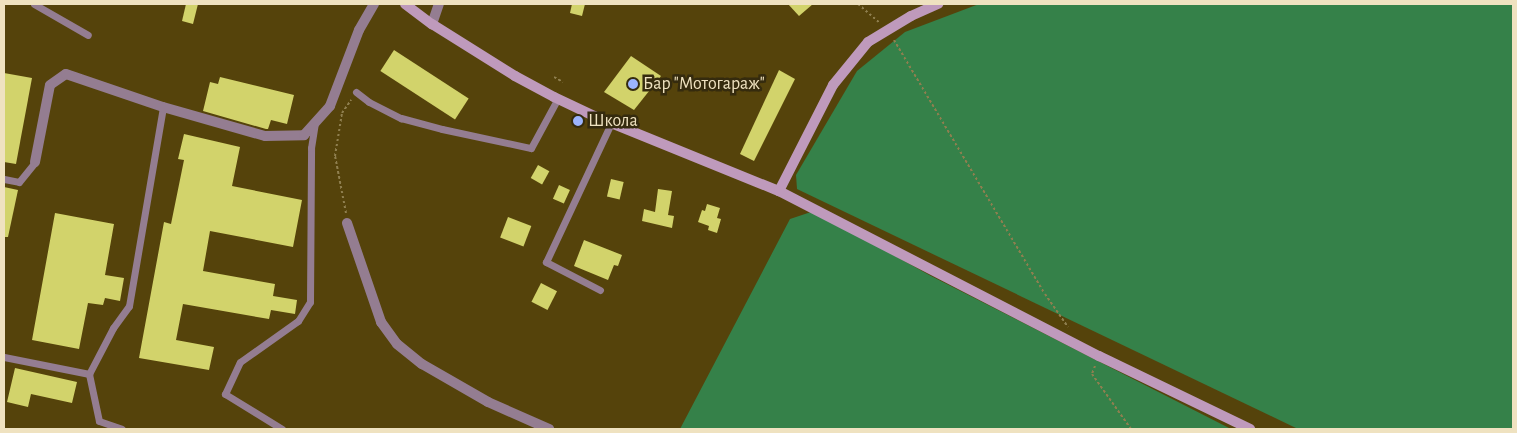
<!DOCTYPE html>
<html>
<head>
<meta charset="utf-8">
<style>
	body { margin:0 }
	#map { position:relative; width:1517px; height:433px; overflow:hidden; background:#55430b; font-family:"Alegreya Sans",sans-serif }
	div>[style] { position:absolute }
	.green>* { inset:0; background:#358149 }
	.building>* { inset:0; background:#d2d36b; transform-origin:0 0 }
	.path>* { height:2px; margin-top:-1px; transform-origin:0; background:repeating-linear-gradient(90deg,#8f7f4f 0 2.5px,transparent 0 5px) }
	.lane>* { height:7px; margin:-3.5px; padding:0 3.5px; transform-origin:3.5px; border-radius:3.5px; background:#947d91 }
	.street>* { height:10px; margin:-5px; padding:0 5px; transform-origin:5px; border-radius:5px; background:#947d91 }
	.secondary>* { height:10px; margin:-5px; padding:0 5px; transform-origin:5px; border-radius:5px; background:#bf9abc }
	.dots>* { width:14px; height:14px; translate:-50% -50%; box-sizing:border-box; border:2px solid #352b0e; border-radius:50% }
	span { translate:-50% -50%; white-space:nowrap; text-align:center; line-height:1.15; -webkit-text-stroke:5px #352b0e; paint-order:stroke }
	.poi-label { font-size:18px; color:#efe2c0 }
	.left { translate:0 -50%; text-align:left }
	.frame { position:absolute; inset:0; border:5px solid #efe2c0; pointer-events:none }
</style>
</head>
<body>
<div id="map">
	<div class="green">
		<div style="clip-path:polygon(979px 4px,1513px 4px,1513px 429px,1298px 429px,797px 189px,796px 175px,857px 71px,905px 32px)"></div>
		<div style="clip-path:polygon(814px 211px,931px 276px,1231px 429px,680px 429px,790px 219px)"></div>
	</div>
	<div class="building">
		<div style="clip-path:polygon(186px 4px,198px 4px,193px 24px,182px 21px)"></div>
		<div style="clip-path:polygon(572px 4px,585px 4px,582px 16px,570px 13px)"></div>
		<div style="clip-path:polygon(788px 4px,813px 4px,799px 16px)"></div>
		<div style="left:394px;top:50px;width:89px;height:25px;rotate:33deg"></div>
		<div style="clip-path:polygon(631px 56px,661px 76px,634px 110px,604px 92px)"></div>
		<div style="clip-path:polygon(779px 70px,795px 79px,754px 161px,740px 154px)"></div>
		<div style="clip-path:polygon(4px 73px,32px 78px,16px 164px,4px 162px)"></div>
		<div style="clip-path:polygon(220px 77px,294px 95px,287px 124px,271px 120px,268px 129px,266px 129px,203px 111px,210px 82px,218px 84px)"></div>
		<div style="clip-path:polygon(184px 134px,240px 147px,232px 186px,302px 200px,293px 247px,210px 231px,203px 271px,275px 284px,273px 296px,297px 300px,295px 314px,271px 310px,269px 319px,183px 304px,176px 340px,214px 347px,209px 370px,139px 358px,164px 222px,171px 224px,184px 160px,178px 159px)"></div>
		<div style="left:538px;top:165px;width:13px;height:15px;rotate:29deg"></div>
		<div style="left:611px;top:179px;width:13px;height:18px;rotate:13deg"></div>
		<div style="left:559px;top:185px;width:12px;height:15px;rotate:24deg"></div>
		<div style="clip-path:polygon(4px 187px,18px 190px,8px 237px,4px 237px)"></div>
		<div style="clip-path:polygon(658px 189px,672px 191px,668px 215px,674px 216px,672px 228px,642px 221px,644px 209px,655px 212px)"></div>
		<div style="clip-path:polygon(707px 204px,720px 208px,717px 218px,721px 219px,717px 233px,708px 230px,709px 226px,698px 222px,702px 210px,705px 211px)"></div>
		<div style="clip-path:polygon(55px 213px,114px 224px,105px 275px,124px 278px,120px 301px,105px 298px,103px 305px,88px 303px,79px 349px,32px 340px)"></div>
		<div style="left:508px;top:217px;width:25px;height:22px;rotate:21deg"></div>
		<div style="clip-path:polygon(584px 240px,622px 255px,618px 266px,614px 265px,608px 280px,574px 266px)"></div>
		<div style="left:541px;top:283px;width:18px;height:21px;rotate:27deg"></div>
		<div style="clip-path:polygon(15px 368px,77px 382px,72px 403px,31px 394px,28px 407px,7px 402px)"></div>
	</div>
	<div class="path">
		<div style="left:858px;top:4px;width:29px;rotate:41deg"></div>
		<div style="left:894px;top:40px;width:295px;rotate:59.3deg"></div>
		<div style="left:1045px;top:294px;width:40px;rotate:55.1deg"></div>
		<div style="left:554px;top:77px;width:10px;rotate:29deg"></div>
		<div style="left:346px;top:213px;width:58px;rotate:-100.9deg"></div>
		<div style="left:335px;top:156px;width:44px;rotate:-80.8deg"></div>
		<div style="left:342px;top:113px;width:16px;rotate:-55deg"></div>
		<div style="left:1095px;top:366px;width:9px;rotate:111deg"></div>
		<div style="left:1092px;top:374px;width:67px;rotate:54.7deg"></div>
	</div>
	<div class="lane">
		<div style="left:34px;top:4px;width:62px;rotate:29.9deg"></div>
		<div style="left:356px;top:92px;width:16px;rotate:38deg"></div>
		<div style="left:369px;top:102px;width:36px;rotate:27deg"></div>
		<div style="left:401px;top:118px;width:42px;rotate:15deg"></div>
		<div style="left:442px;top:129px;width:91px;rotate:12.1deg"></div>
		<div style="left:531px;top:148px;width:57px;rotate:-61.6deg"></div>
		<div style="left:4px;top:179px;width:15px;rotate:11deg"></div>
		<div style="left:19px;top:182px;width:26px;rotate:-51deg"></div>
		<div style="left:600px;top:290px;width:61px;rotate:-152.6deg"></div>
		<div style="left:546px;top:262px;width:153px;rotate:-64.9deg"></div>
		<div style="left:4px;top:357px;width:87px;rotate:11.3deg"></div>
		<div style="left:89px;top:374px;width:48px;rotate:78deg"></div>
		<div style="left:99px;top:421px;width:24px;rotate:19deg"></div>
		<div style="left:89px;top:374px;width:52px;rotate:-62.4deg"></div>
		<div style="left:113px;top:328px;width:27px;rotate:-54deg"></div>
		<div style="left:129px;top:306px;width:202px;rotate:-80.3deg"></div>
		<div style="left:282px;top:429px;width:67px;rotate:-148.4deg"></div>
		<div style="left:225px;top:394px;width:35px;rotate:-65deg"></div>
		<div style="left:240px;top:362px;width:71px;rotate:-35.3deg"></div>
		<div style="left:298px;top:321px;width:22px;rotate:-58deg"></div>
		<div style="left:310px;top:302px;width:154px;rotate:-89.6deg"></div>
		<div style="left:311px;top:148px;width:24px;rotate:-81deg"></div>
	</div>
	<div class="street">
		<div style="left:432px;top:24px;width:21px;rotate:-71deg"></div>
		<div style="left:35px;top:162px;width:78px;rotate:-79deg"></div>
		<div style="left:50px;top:85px;width:19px;rotate:-35deg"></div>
		<div style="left:66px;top:74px;width:102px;rotate:18.8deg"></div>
		<div style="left:163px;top:107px;width:106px;rotate:15.9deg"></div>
		<div style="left:265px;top:136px;width:39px;rotate:-1deg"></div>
		<div style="left:304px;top:135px;width:39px;rotate:-48deg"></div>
		<div style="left:330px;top:106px;width:81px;rotate:-69.1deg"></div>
		<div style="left:359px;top:30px;width:30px;rotate:-60deg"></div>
		<div style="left:347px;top:223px;width:105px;rotate:71deg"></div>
		<div style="left:381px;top:322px;width:27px;rotate:54deg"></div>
		<div style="left:397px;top:344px;width:32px;rotate:39deg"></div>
		<div style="left:422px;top:364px;width:76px;rotate:29.9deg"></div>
		<div style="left:488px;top:402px;width:67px;rotate:23.9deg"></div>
	</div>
	<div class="secondary">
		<div style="left:405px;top:4px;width:34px;rotate:37deg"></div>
		<div style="left:432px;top:24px;width:98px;rotate:32.1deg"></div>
		<div style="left:515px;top:76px;width:44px;rotate:28.3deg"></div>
		<div style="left:554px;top:97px;width:44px;rotate:25.4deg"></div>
		<div style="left:594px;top:116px;width:200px;rotate:22.1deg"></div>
		<div style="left:779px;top:191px;width:360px;rotate:27.3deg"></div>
		<div style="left:1099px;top:356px;width:168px;rotate:25.8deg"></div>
		<div style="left:779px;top:191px;width:119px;rotate:-63deg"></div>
		<div style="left:833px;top:85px;width:55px;rotate:-50.9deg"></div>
		<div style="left:868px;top:42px;width:50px;rotate:-31.2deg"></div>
		<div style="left:911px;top:16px;width:30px;rotate:-24deg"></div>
	</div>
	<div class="dots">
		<div style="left:633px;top:84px;background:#9cb4fd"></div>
		<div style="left:578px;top:121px;background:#9cb4fd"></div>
	</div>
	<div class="poi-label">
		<span class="left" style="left:643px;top:84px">Бар "Мотогараж"</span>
		<span class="left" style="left:588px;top:121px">Школа</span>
	</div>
	<div class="frame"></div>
</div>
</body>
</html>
